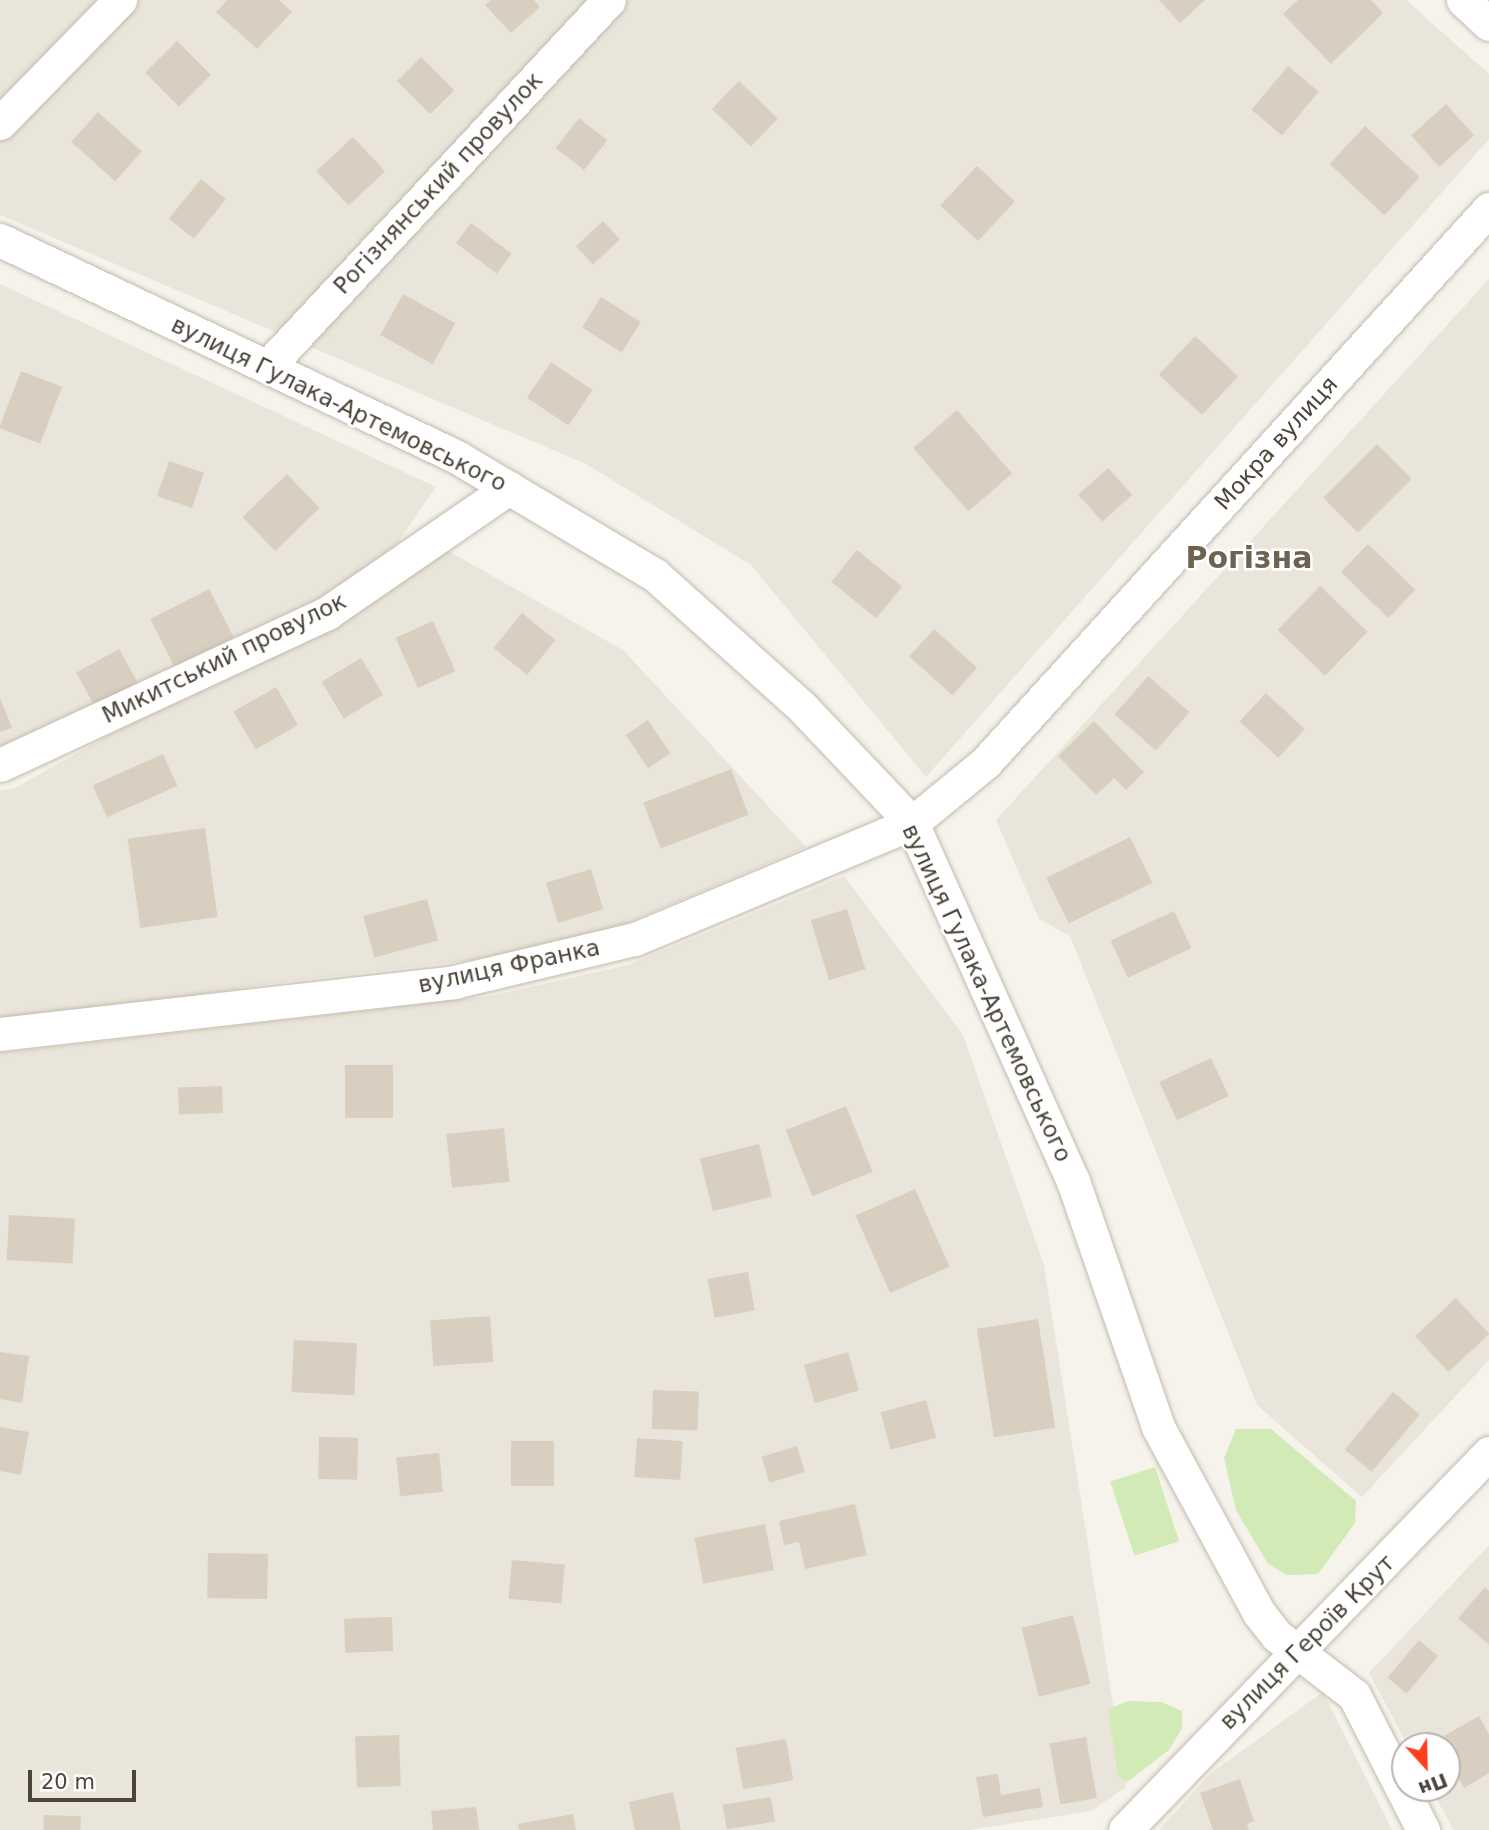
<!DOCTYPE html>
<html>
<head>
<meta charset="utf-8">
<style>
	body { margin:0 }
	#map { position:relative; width:1489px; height:1830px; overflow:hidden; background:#f6f3ec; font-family:"DejaVu Sans",sans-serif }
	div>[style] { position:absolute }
	.residential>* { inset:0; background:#eae5da }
	.green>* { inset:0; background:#d2eab5; transform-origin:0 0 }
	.building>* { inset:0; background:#d8cfc1; transform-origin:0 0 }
	.roads { filter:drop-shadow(0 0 2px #c2bbae) drop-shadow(0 0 2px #c2bbae) }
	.street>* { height:33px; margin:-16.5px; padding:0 16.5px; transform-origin:16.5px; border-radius:16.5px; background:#fff }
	span { translate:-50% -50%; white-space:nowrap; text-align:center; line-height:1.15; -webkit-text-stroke:5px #fff; paint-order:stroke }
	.street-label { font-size:23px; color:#4b4439 }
	.district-label { font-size:30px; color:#6e6250; font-weight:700 }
	.north { position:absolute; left:1391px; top:1732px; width:70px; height:70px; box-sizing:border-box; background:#fff; border:2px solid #b7b4b0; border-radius:50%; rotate:158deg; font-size:19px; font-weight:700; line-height:28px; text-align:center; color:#4b4439 }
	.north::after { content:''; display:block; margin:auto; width:24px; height:32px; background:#fc3f1d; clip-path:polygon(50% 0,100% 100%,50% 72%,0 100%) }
	.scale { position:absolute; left:28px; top:1770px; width:108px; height:32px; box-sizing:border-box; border:4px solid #4b4439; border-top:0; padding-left:9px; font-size:21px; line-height:24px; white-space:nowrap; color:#4b4439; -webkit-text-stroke:5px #fff; paint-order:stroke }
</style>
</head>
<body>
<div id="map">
	<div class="residential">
		<div style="clip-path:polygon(0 0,1406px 0,1489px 74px,1489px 139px,926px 777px,751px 565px,586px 464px,0 215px)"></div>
		<div style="clip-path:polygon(1489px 279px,1489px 1360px,1362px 1497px,1257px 1405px,1070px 936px,1039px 919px,996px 820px)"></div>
		<div style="clip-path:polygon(0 284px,436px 487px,377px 572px,0 747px)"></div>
		<div style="clip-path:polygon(443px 548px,623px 650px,806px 847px,618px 927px,481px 959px,275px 983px,0 1026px,0 790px,13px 789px)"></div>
		<div style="clip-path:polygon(844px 876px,963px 1035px,1044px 1265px,1126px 1787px,1091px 1811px,969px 1830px,0 1830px,0 1053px,490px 996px,628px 965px)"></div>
		<div style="clip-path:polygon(1489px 1545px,1489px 1830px,1453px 1830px,1431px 1788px,1447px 1788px,1447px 1746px,1408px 1746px,1369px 1673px)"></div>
		<div style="clip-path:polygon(1323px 1692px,1392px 1830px,1159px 1830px,1211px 1773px)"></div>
	</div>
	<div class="green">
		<div style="clip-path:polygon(1236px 1429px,1271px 1429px,1356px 1501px,1355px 1523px,1318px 1574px,1287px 1575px,1268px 1564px,1236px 1510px,1224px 1458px)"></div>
		<div style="left:1155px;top:1467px;width:78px;height:47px;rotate:72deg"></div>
		<div style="clip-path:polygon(1128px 1701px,1161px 1702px,1182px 1711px,1182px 1728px,1169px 1750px,1127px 1782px,1118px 1776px,1108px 1709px)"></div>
	</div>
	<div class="building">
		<div style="clip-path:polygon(227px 0,279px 0,292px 12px,257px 49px,216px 12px)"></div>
		<div style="clip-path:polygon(491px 0,534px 0,540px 7px,511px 33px,485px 5px)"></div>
		<div style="clip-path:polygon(1159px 0,1205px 0,1180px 23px)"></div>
		<div style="clip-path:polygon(1298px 0,1371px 0,1383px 13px,1331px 64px,1283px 14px)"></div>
		<div style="left:177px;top:41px;width:48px;height:45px;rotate:45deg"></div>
		<div style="left:421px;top:57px;width:47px;height:34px;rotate:45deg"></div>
		<div style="left:1288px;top:66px;width:40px;height:57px;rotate:40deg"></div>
		<div style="left:739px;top:81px;width:54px;height:39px;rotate:44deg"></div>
		<div style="left:1446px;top:104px;width:42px;height:47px;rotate:48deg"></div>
		<div style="left:98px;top:112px;width:59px;height:40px;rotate:42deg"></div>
		<div style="left:579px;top:118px;width:36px;height:38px;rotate:38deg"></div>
		<div style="left:1365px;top:126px;width:75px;height:52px;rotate:43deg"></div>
		<div style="left:353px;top:137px;width:47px;height:50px;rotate:47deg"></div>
		<div style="left:977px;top:166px;width:52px;height:54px;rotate:43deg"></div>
		<div style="left:201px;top:179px;width:32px;height:51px;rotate:39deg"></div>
		<div style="left:603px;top:221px;width:25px;height:37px;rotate:47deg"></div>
		<div style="left:471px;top:223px;width:51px;height:25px;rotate:37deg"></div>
		<div style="left:403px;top:294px;width:60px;height:47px;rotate:29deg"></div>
		<div style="left:601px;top:297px;width:47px;height:36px;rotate:32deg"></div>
		<div style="left:1195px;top:336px;width:59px;height:53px;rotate:43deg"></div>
		<div style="left:551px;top:362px;width:50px;height:43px;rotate:34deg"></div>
		<div style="left:21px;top:371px;width:44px;height:61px;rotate:21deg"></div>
		<div style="left:957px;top:410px;width:84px;height:58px;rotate:49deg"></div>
		<div style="left:1377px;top:444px;width:49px;height:76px;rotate:45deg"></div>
		<div style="left:169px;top:461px;width:37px;height:37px;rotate:19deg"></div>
		<div style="left:1108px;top:468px;width:36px;height:40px;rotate:48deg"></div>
		<div style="left:287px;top:474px;width:47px;height:62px;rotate:46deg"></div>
		<div style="left:1368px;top:544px;width:66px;height:39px;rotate:44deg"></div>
		<div style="left:857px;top:550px;width:58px;height:41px;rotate:39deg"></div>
		<div style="left:1320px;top:586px;width:66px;height:61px;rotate:44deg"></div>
		<div style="left:209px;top:589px;width:54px;height:66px;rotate:63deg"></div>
		<div style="left:522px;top:613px;width:43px;height:45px;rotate:39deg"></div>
		<div style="left:433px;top:621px;width:55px;height:41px;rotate:66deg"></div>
		<div style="left:934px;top:629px;width:58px;height:37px;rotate:42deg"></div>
		<div style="left:119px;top:649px;width:41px;height:49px;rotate:61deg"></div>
		<div style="left:361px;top:658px;width:43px;height:46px;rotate:59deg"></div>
		<div style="left:1148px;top:676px;width:55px;height:51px;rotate:41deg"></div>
		<div style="left:276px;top:687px;width:44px;height:49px;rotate:60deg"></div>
		<div style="left:1266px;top:693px;width:53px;height:39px;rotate:43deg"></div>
		<div style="clip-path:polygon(0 698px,12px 728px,0 732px)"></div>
		<div style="left:648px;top:720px;width:40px;height:27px;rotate:56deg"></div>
		<div style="clip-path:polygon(1094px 721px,1144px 772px,1126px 790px,1114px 778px,1096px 795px,1058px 756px)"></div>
		<div style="left:163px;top:754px;width:35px;height:77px;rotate:66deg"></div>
		<div style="left:731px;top:769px;width:49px;height:94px;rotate:69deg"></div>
		<div style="left:205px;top:828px;width:90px;height:78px;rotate:82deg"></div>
		<div style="left:1130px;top:837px;width:51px;height:93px;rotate:64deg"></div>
		<div style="left:591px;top:869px;width:42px;height:47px;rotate:73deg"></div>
		<div style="left:427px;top:899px;width:43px;height:66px;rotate:75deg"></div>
		<div style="left:847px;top:909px;width:63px;height:38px;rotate:73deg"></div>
		<div style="left:1174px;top:911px;width:41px;height:70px;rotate:65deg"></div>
		<div style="left:1211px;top:1058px;width:42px;height:57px;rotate:65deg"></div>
		<div style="left:345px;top:1065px;width:48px;height:53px"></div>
		<div style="left:222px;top:1086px;width:27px;height:44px;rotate:88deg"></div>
		<div style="left:846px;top:1106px;width:71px;height:65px;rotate:68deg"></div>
		<div style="left:504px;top:1128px;width:54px;height:58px;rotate:84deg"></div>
		<div style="left:759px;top:1144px;width:54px;height:61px;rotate:76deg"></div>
		<div style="left:915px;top:1189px;width:85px;height:65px;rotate:66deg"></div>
		<div style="left:9px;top:1215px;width:66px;height:45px;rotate:3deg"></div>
		<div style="left:748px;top:1272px;width:39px;height:41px;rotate:80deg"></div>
		<div style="left:1456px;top:1298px;width:49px;height:56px;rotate:47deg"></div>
		<div style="left:490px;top:1316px;width:46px;height:60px;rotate:86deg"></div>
		<div style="left:1038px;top:1319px;width:110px;height:62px;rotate:81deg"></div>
		<div style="left:294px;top:1340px;width:63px;height:52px;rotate:3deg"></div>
		<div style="clip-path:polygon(0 1352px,29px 1356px,22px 1403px,0 1399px)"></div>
		<div style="left:848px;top:1352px;width:40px;height:46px;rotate:74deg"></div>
		<div style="left:653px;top:1390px;width:46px;height:39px;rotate:2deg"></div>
		<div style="left:1393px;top:1392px;width:35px;height:75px;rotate:40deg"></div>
		<div style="left:926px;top:1400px;width:39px;height:47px;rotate:75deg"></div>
		<div style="clip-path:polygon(0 1427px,29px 1432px,21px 1475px,0 1471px)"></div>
		<div style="left:319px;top:1437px;width:39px;height:42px;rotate:1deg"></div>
		<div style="left:637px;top:1438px;width:46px;height:39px;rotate:4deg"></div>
		<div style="left:511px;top:1441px;width:43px;height:45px"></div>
		<div style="left:797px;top:1446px;width:27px;height:37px;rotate:73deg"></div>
		<div style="left:439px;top:1453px;width:39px;height:43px;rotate:84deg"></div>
		<div style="clip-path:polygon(855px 1504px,867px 1555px,805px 1569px,799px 1542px,784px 1545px,779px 1521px)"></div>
		<div style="left:765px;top:1524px;width:47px;height:72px;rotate:79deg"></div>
		<div style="left:208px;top:1553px;width:60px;height:45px;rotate:1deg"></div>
		<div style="left:512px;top:1560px;width:53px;height:39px;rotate:5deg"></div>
		<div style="clip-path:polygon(1485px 1587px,1489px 1591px,1489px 1645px,1458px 1618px)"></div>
		<div style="left:1073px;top:1615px;width:71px;height:53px;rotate:76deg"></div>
		<div style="left:392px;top:1617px;width:34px;height:48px;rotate:88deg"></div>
		<div style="left:1419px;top:1640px;width:25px;height:49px;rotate:40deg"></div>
		<div style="clip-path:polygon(1479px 1716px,1489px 1734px,1489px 1773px,1464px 1788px,1447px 1758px,1447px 1746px,1437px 1740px)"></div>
		<div style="left:399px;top:1735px;width:51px;height:44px;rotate:88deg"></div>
		<div style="left:1086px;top:1737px;width:62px;height:37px;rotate:80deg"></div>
		<div style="left:786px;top:1739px;width:42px;height:51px;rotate:80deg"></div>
		<div style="clip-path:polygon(998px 1774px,1001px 1795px,1040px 1788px,1043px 1807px,983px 1817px,976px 1777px)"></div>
		<div style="clip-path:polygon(1240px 1779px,1254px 1821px,1247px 1824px,1249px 1830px,1213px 1830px,1200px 1793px)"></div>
		<div style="clip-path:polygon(673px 1792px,681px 1830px,635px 1830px,629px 1802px)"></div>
		<div style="left:771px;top:1797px;width:25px;height:49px;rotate:81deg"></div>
		<div style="clip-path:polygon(476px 1807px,479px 1830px,433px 1830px,431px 1811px)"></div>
		<div style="clip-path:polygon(573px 1814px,576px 1830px,519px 1830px,518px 1824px)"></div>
		<div style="left:44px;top:1815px;width:37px;height:15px;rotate:2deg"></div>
	</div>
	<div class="roads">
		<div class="street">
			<div style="left:1463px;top:0;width:35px;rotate:43deg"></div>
			<div style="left:0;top:123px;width:172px;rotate:-45.7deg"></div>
			<div style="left:0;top:240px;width:506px;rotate:25.4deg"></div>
			<div style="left:457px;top:457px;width:230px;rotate:30.8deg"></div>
			<div style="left:655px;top:575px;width:199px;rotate:41.9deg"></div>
			<div style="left:803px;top:708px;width:158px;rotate:46.5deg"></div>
			<div style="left:912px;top:823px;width:393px;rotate:65.8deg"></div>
			<div style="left:1073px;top:1181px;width:260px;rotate:70.9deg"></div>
			<div style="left:1158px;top:1427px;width:212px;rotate:61.5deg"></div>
			<div style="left:1259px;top:1613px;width:29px;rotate:52deg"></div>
			<div style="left:1277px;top:1636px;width:97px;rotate:37.5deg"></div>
			<div style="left:1354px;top:1695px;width:152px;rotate:62.9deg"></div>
			<div style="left:268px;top:366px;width:500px;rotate:-47.03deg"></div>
			<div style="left:0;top:765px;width:361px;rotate:-24.9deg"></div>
			<div style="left:327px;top:613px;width:221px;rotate:-34.5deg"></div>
			<div style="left:0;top:1034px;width:457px;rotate:-6.5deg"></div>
			<div style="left:454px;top:982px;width:186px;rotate:-13.4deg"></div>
			<div style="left:635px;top:939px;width:300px;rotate:-22.7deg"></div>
			<div style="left:912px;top:823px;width:94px;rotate:-39.4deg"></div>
			<div style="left:985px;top:763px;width:749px;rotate:-47.71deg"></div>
			<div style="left:1125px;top:1830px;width:524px;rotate:-46.01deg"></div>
		</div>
	</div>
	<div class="street-label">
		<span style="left:438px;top:183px;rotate:-47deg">Рогізнянський провулок</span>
		<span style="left:339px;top:404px;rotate:26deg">вулиця Гулака-Артемовського</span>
		<span style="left:1276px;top:443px;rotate:-48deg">Мокра вулиця</span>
		<span style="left:224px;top:658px;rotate:-26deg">Микитський провулок</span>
		<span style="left:509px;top:966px;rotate:-12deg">вулиця Франка</span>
		<span style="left:987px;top:993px;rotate:65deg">вулиця Гулака-Артемовського</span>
		<span style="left:1307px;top:1642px;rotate:-45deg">вулиця Героїв Крут</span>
	</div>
	<div class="district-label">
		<span style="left:1249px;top:558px">Рогізна</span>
	</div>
	<div class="north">Пн</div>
	<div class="scale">20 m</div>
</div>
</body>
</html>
